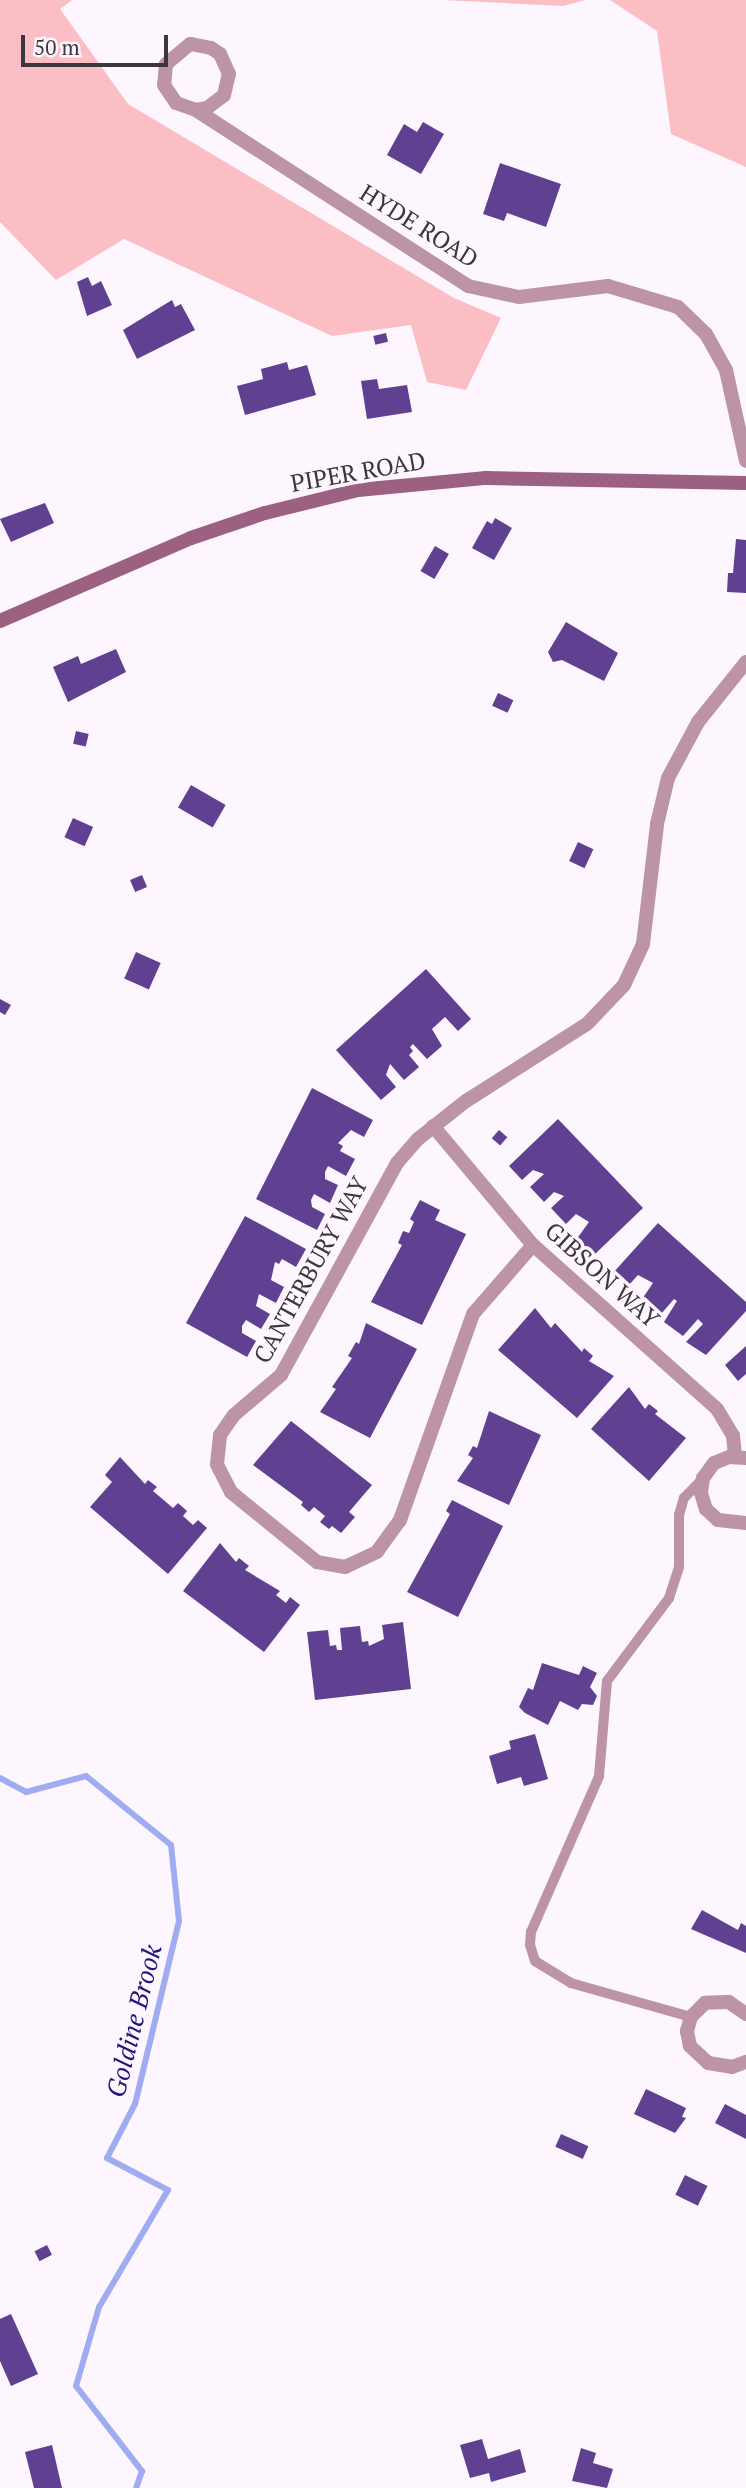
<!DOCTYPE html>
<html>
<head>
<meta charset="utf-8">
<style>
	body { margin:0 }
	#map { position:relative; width:746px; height:2488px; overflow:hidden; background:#fdf6fe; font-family:"PT Serif",serif }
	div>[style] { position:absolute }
	.green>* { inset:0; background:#fbbec4 }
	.stream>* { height:6px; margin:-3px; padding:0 3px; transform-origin:3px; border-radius:3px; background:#9facf2 }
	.building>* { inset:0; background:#604191; transform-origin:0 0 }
	.lane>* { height:10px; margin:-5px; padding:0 5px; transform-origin:5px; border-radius:5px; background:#bc93a7 }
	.street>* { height:14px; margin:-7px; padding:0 7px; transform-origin:7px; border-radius:7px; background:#bc93a7 }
	.secondary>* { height:14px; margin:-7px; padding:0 7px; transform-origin:7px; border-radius:7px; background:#9c6180 }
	span { translate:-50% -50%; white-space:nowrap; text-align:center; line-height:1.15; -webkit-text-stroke:7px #fdf6fe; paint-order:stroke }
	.street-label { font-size:24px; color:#3c373c }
	.water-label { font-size:26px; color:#20177a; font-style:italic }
	.scale { position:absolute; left:21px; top:35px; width:147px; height:32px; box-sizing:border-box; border:4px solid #3c373c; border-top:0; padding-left:9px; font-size:21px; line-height:24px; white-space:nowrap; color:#3c373c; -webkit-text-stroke:5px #fdf6fe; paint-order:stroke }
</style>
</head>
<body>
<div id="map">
	<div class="green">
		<div style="clip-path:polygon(0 0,72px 0,60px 9px,128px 104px,454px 298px,501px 318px,466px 390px,427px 382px,411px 325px,332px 336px,124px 239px,56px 280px,0 222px)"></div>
		<div style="clip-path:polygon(443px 0,585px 0,563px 6px)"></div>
		<div style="clip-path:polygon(610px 0,746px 0,746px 167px,671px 134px,657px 31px)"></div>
	</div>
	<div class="stream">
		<div style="left:0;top:1778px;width:30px;rotate:28deg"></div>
		<div style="left:26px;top:1792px;width:62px;rotate:-14.9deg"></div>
		<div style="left:86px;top:1776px;width:109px;rotate:39.1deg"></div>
		<div style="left:171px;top:1845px;width:76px;rotate:84deg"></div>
		<div style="left:179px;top:1921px;width:188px;rotate:103.5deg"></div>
		<div style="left:135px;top:2104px;width:61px;rotate:117.4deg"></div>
		<div style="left:107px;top:2158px;width:69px;rotate:27.7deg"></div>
		<div style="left:168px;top:2190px;width:136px;rotate:120.5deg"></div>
		<div style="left:99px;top:2307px;width:82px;rotate:106.2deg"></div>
		<div style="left:76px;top:2386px;width:108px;rotate:52.2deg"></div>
		<div style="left:142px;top:2471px;width:18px;rotate:109deg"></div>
	</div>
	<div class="building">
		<div style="clip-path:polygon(423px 122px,444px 134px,421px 174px,387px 155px,404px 124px,417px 132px)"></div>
		<div style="clip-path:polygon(500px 163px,561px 184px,546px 227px,507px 213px,504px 221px,483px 214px)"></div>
		<div style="clip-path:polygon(88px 277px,92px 286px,101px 281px,112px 305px,87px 316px,77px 282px)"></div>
		<div style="clip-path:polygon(172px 300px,175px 307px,181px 304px,195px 330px,137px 359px,123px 330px)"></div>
		<div style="left:386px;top:333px;width:9px;height:13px;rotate:77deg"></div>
		<div style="clip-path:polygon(287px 362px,289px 370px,307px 365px,316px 395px,245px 415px,237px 386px,263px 379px,261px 369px)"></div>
		<div style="clip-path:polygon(377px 379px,379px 389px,407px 385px,412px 412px,367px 419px,361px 381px)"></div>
		<div style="clip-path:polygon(45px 503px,54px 523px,11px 542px,0 519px)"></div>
		<div style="clip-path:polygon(495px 518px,512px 528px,494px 560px,472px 548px,487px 521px,492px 524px)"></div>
		<div style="clip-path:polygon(736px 539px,746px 540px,746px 593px,727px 592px,728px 573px,733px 573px)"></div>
		<div style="left:435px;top:546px;width:16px;height:29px;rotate:30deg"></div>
		<div style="clip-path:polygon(566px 622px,618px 653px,604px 681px,562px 660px,553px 662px,548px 652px)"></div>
		<div style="clip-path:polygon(116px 649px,126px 672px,68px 702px,53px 667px,78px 656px,81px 664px)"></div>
		<div style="left:498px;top:693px;width:17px;height:14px;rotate:25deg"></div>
		<div style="left:76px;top:731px;width:13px;height:13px;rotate:13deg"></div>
		<div style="left:191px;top:785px;width:40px;height:26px;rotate:30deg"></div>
		<div style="left:73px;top:818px;width:22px;height:21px;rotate:24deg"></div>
		<div style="left:578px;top:842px;width:17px;height:21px;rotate:25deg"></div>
		<div style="left:142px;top:875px;width:13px;height:13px;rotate:67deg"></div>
		<div style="left:136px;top:952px;width:27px;height:29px;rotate:24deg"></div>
		<div style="clip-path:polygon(426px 969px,471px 1019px,458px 1031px,445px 1017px,432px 1029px,442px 1046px,427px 1059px,413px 1044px,410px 1047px,413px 1051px,409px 1055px,419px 1067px,404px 1080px,390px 1064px,386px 1075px,396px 1087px,381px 1100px,336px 1050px)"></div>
		<div style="clip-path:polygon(0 999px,11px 1005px,5px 1015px,0 1012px)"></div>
		<div style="clip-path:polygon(312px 1088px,373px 1120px,364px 1137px,351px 1130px,338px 1143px,343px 1146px,340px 1151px,355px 1159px,346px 1176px,328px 1166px,325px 1172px,325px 1179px,338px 1185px,330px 1203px,314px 1194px,311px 1200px,312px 1207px,325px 1214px,317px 1230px,256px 1199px)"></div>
		<div style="clip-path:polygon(558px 1119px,643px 1208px,594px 1255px,576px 1240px,589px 1222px,576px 1214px,566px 1224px,551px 1208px,564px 1196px,554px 1192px,544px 1202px,530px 1187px,544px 1174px,533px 1170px,522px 1180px,509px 1166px)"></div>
		<div style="left:499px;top:1130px;width:11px;height:11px;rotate:41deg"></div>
		<div style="clip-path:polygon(420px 1200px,440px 1210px,435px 1220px,466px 1234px,422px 1325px,371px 1302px,402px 1245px,398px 1243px,403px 1231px,409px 1233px,414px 1222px,410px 1219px)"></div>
		<div style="clip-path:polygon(245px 1216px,306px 1249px,296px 1267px,282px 1259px,279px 1264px,275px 1262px,271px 1280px,284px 1287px,276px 1303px,259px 1294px,256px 1306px,270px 1314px,261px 1329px,246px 1320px,242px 1326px,242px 1333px,256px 1341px,247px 1357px,186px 1323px)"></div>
		<div style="clip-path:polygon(658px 1223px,746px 1302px,746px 1311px,706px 1355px,686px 1342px,703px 1324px,698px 1319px,683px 1336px,664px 1322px,677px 1301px,674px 1299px,661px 1314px,652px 1306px,649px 1310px,640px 1302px,653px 1283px,638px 1275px,628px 1286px,613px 1273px)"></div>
		<div style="clip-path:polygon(535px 1308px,551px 1328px,555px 1323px,582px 1352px,584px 1348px,593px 1356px,589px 1361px,614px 1376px,577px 1418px,498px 1350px)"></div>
		<div style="clip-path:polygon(366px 1323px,417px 1349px,370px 1438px,320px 1412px,336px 1389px,332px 1387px,352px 1358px,348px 1356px,356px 1342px,359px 1344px)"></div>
		<div style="clip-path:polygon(746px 1346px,746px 1374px,738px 1381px,725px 1365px)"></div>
		<div style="clip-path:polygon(629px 1387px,645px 1409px,649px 1404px,658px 1411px,655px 1414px,686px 1438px,649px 1481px,591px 1429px)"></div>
		<div style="clip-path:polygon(489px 1411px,541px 1435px,509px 1505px,457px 1481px,473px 1458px,468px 1455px,473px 1446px,477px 1448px)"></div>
		<div style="clip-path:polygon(291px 1421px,372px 1485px,349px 1512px,355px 1517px,341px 1533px,332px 1526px,329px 1529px,320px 1522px,325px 1516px,314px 1507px,309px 1512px,301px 1505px,303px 1502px,253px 1465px)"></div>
		<div style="clip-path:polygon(120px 1457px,145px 1484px,148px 1480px,157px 1487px,153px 1491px,173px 1508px,178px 1503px,187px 1511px,183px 1516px,193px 1525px,198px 1520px,207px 1528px,168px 1574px,90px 1507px,112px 1482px,105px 1475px)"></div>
		<div style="clip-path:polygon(452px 1500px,503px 1526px,458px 1617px,407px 1592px,450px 1514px,446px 1511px)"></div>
		<div style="clip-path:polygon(220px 1543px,236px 1562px,239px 1558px,249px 1566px,245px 1570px,280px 1591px,276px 1595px,286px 1603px,290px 1597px,300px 1605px,264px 1652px,183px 1591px)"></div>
		<div style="clip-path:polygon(403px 1622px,411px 1689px,315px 1700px,307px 1632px,328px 1630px,330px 1646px,336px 1645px,337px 1650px,342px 1650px,340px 1628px,360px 1626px,362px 1642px,368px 1641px,369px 1646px,384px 1639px,382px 1625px)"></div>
		<div style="clip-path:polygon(542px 1663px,579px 1675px,583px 1666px,597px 1673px,590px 1687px,597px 1696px,593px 1705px,582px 1704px,578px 1710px,560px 1701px,548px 1725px,525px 1713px,519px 1707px,528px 1688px,533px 1690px)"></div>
		<div style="clip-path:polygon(535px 1734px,548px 1779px,524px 1786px,521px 1777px,497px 1784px,489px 1756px,511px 1749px,509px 1741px)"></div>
		<div style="clip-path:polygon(702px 1910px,738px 1930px,741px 1923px,746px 1926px,746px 1953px,691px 1929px)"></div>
		<div style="clip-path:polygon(646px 2089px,686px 2108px,682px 2117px,686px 2118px,675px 2133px,634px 2114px)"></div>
		<div style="clip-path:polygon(725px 2104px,746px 2115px,746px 2139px,715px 2123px)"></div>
		<div style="left:561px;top:2134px;width:30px;height:14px;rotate:24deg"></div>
		<div style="left:685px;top:2175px;width:25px;height:22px;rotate:26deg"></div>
		<div style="left:47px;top:2245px;width:11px;height:14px;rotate:63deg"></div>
		<div style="clip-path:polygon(11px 2314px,38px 2374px,11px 2386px,0 2361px,0 2319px)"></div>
		<div style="clip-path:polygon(482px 2439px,488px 2459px,520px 2449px,526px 2472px,491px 2482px,489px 2473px,470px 2478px,460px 2445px)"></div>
		<div style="clip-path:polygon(52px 2445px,62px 2488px,34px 2488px,25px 2452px)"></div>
		<div style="clip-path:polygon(581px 2448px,596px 2453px,593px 2463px,613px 2469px,607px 2488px,572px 2481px)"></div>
	</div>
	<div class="lane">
		<div style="left:691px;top:2017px;width:125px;rotate:-164.2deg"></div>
		<div style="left:571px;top:1983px;width:42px;rotate:-148.6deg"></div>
		<div style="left:535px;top:1961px;width:17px;rotate:-107deg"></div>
		<div style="left:530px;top:1945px;width:13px;rotate:-86deg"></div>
		<div style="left:531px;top:1932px;width:170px;rotate:-66.4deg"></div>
		<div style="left:599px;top:1776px;width:95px;rotate:-85.2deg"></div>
		<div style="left:607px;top:1681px;width:104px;rotate:-53.2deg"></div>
		<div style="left:669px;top:1598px;width:33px;rotate:-72deg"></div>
		<div style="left:679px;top:1567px;width:52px;rotate:-90deg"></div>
		<div style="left:679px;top:1515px;width:18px;rotate:-74deg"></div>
		<div style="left:684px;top:1498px;width:28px;rotate:-46deg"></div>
	</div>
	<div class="street">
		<div style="left:196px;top:110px;width:11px;rotate:-10deg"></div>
		<div style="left:207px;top:108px;width:21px;rotate:-37deg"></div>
		<div style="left:224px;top:95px;width:22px;rotate:-77deg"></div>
		<div style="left:229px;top:74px;width:22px;rotate:-114deg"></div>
		<div style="left:220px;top:54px;width:11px;rotate:-146deg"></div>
		<div style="left:211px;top:48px;width:21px;rotate:-169deg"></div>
		<div style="left:190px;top:44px;width:31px;rotate:140deg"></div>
		<div style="left:166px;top:64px;width:21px;rotate:95deg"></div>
		<div style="left:164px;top:85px;width:22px;rotate:56deg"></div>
		<div style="left:176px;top:103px;width:21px;rotate:19deg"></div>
		<div style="left:196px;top:110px;width:324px;rotate:32.9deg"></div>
		<div style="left:468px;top:286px;width:52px;rotate:12.2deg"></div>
		<div style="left:519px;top:297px;width:90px;rotate:-7deg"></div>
		<div style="left:608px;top:286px;width:73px;rotate:16.7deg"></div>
		<div style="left:678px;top:307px;width:39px;rotate:44deg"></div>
		<div style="left:706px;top:334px;width:41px;rotate:60.9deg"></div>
		<div style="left:726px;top:370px;width:93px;rotate:77.6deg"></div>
		<div style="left:433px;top:1126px;width:155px;rotate:50deg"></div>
		<div style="left:533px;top:1245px;width:246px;rotate:41.7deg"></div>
		<div style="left:717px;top:1409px;width:31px;rotate:59deg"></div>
		<div style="left:733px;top:1436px;width:20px;rotate:84deg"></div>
		<div style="left:533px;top:1245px;width:91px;rotate:131deg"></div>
		<div style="left:473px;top:1314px;width:219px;rotate:109.5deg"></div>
		<div style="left:400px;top:1520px;width:39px;rotate:126deg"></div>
		<div style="left:377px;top:1552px;width:35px;rotate:155deg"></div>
		<div style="left:345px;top:1567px;width:28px;rotate:-170deg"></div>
		<div style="left:317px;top:1562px;width:111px;rotate:-140.9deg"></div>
		<div style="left:231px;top:1492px;width:31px;rotate:-117deg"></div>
		<div style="left:217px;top:1464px;width:29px;rotate:-84deg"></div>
		<div style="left:220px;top:1435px;width:24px;rotate:-55deg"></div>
		<div style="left:234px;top:1415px;width:62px;rotate:-40.4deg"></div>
		<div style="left:281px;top:1375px;width:242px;rotate:-61.3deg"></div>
		<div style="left:397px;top:1163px;width:32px;rotate:-49deg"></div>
		<div style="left:418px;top:1139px;width:61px;rotate:-38.4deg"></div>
		<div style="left:466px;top:1101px;width:143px;rotate:-32.5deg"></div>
		<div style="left:587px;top:1024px;width:54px;rotate:-46.5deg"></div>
		<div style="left:624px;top:985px;width:45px;rotate:-65.1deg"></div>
		<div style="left:643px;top:944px;width:121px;rotate:-83.3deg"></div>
		<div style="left:657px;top:824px;width:47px;rotate:-76.6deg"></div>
		<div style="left:668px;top:778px;width:64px;rotate:-61.8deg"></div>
		<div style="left:698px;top:722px;width:77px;rotate:-51.3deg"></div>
		<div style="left:746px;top:1458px;width:17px;rotate:-177deg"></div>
		<div style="left:729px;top:1457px;width:16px;rotate:158deg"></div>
		<div style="left:714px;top:1463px;width:19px;rotate:126deg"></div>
		<div style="left:703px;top:1478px;width:15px;rotate:98deg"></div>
		<div style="left:701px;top:1493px;width:17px;rotate:73deg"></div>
		<div style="left:706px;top:1509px;width:16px;rotate:43deg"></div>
		<div style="left:718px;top:1520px;width:28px;rotate:6deg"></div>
		<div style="left:746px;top:2014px;width:21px;rotate:-145deg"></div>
		<div style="left:729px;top:2002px;width:24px;rotate:178deg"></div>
		<div style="left:705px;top:2003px;width:20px;rotate:135deg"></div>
		<div style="left:691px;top:2017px;width:15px;rotate:106deg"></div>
		<div style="left:687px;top:2031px;width:15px;rotate:79deg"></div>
		<div style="left:690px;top:2046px;width:25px;rotate:43deg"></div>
		<div style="left:708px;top:2063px;width:24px;rotate:9deg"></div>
		<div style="left:732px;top:2067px;width:15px;rotate:-20deg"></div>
	</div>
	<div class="secondary">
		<div style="left:0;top:621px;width:208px;rotate:-23.5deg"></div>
		<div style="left:191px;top:538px;width:78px;rotate:-18.7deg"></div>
		<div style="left:265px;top:513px;width:96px;rotate:-13.9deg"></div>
		<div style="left:358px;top:490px;width:129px;rotate:-5.4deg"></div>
		<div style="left:486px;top:478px;width:260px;rotate:1.1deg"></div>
	</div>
	<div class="street-label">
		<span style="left:419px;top:226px;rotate:32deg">HYDE ROAD</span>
		<span style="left:358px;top:472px;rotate:-10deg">PIPER ROAD</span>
		<span style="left:311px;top:1270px;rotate:-61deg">CANTERBURY WAY</span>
		<span style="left:602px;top:1275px;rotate:42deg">GIBSON WAY</span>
	</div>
	<div class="water-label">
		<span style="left:134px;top:2021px;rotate:-76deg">Goldine Brook</span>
	</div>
	<div class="scale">50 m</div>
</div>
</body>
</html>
